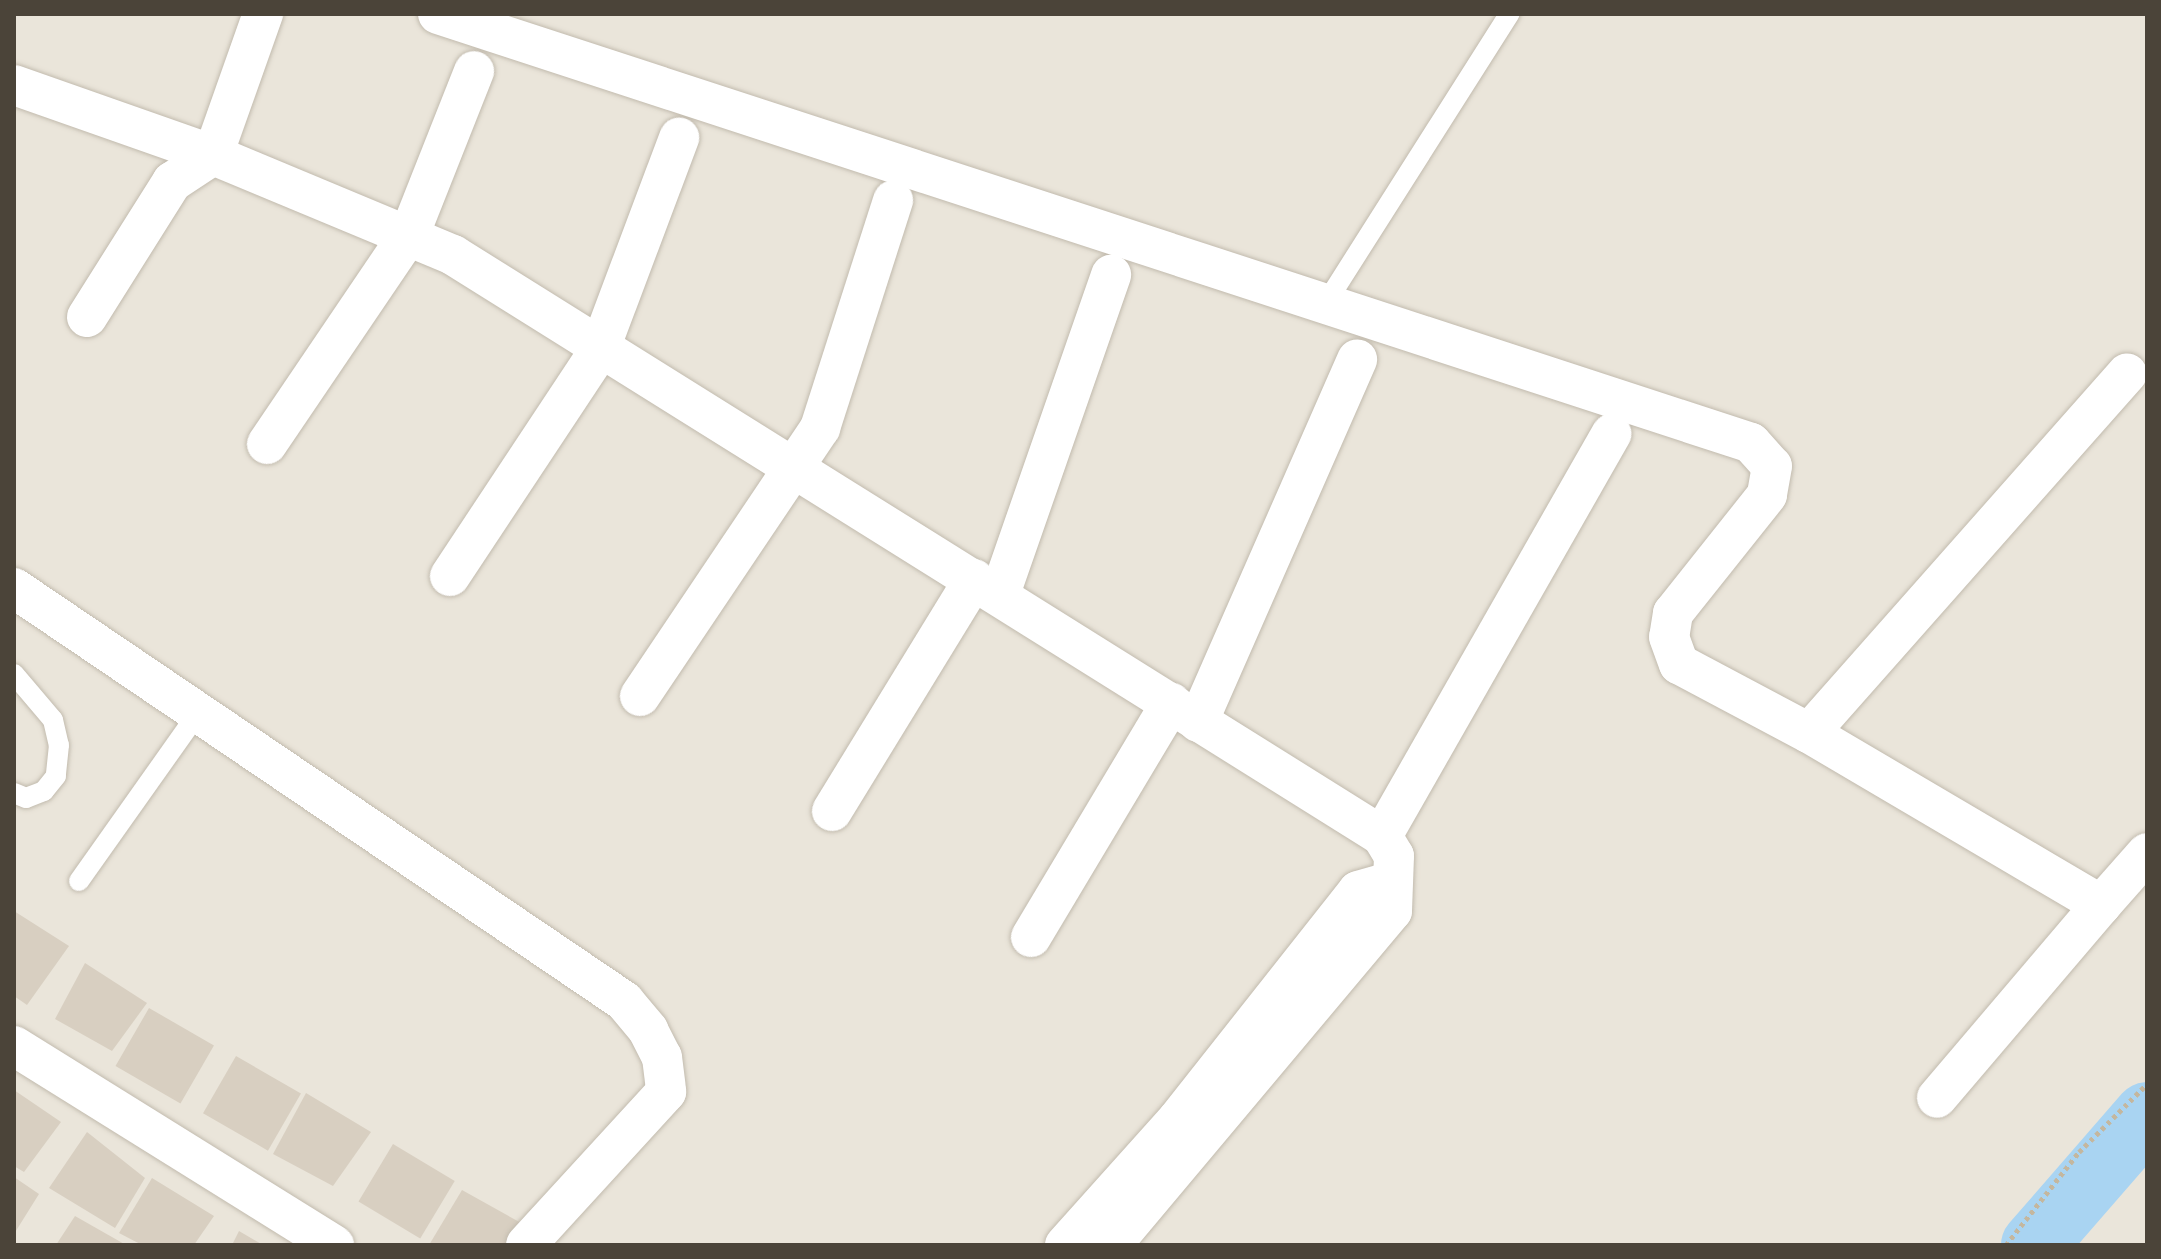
<!DOCTYPE html>
<html>
<head>
<meta charset="utf-8">
<style>
	body { margin:0 }
	#map { position:relative; width:2161px; height:1259px; overflow:hidden; background:#f6f3ec; font-family:Commissioner,sans-serif }
	div>[style] { position:absolute }
	.residential>* { inset:0; background:#eae5da; transform-origin:0 0 }
	.river>* { height:66px; margin:-33px; padding:0 33px; transform-origin:33px; border-radius:33px; background:#a9d4f2 }
	.building>* { inset:0; background:#d8cfc1; transform-origin:0 0 }
	.path>* { height:5px; margin-top:-2.5px; transform-origin:0; background:repeating-linear-gradient(90deg,#c4b79f 0 4px,transparent 0 8px) }
	.roads { filter:drop-shadow(0 0 2px #c2bbae) drop-shadow(0 0 2px #c2bbae) }
	.service>* { height:20px; margin:-10px; padding:0 10px; transform-origin:10px; border-radius:10px; background:#fff }
	.minor>* { height:40px; margin:-20px; padding:0 20px; transform-origin:20px; border-radius:20px; background:#fff }
	span { translate:-50% -50%; white-space:nowrap; text-align:center; line-height:1.15; -webkit-text-stroke:7px #fff; paint-order:stroke }
	.frame { position:absolute; inset:0; border:16px solid #4b4439; pointer-events:none }
</style>
</head>
<body>
<div id="map">
	<div class="residential">
		<div style="left:14px;top:14px;width:2133px;height:1231px"></div>
	</div>
	<div class="river">
		<div style="left:2034px;top:1245px;width:172px;rotate:-49deg"></div>
	</div>
	<div class="building">
		<div style="clip-path:polygon(14px 911px,69px 946px,27px 1005px,14px 996px)"></div>
		<div style="clip-path:polygon(85px 963px,147px 1003px,112px 1051px,55px 1019px)"></div>
		<div style="left:149px;top:1008px;width:75px;height:67px;rotate:30deg"></div>
		<div style="left:236px;top:1056px;width:75px;height:66px;rotate:30deg"></div>
		<div style="clip-path:polygon(14px 1090px,61px 1122px,24px 1172px,14px 1166px)"></div>
		<div style="clip-path:polygon(306px 1093px,371px 1132px,333px 1186px,273px 1154px)"></div>
		<div style="clip-path:polygon(87px 1132px,145px 1178px,115px 1228px,49px 1188px)"></div>
		<div style="left:393px;top:1144px;width:72px;height:67px;rotate:31deg"></div>
		<div style="clip-path:polygon(14px 1177px,39px 1194px,14px 1234px)"></div>
		<div style="clip-path:polygon(152px 1178px,214px 1216px,194px 1245px,142px 1245px,119px 1233px)"></div>
		<div style="clip-path:polygon(462px 1190px,523px 1224px,511px 1245px,429px 1245px)"></div>
		<div style="clip-path:polygon(75px 1216px,126px 1245px,56px 1245px)"></div>
		<div style="clip-path:polygon(239px 1231px,263px 1245px,232px 1245px)"></div>
	</div>
	<div class="path">
		<div style="left:2006px;top:1245px;width:118px;rotate:-51.9deg"></div>
		<div style="left:2079px;top:1152px;width:96px;rotate:-45deg"></div>
	</div>
	<div class="roads">
		<div class="service">
			<div style="left:1324px;top:306px;width:346px;rotate:-57.6deg"></div>
			<div style="left:14px;top:674px;width:60px;rotate:49.7deg"></div>
			<div style="left:53px;top:720px;width:26px;rotate:77deg"></div>
			<div style="left:59px;top:745px;width:31px;rotate:96deg"></div>
			<div style="left:56px;top:776px;width:19px;rotate:129deg"></div>
			<div style="left:44px;top:791px;width:19px;rotate:159deg"></div>
			<div style="left:26px;top:798px;width:13px;rotate:-157deg"></div>
			<div style="left:79px;top:881px;width:206px;rotate:-54.7deg"></div>
		</div>
		<div class="minor">
			<div style="left:438px;top:14px;width:1381px;rotate:18.09deg"></div>
			<div style="left:1751px;top:443px;width:31px;rotate:48deg"></div>
			<div style="left:1772px;top:466px;width:29px;rotate:100deg"></div>
			<div style="left:1767px;top:495px;width:151px;rotate:128.5deg"></div>
			<div style="left:1673px;top:613px;width:24px;rotate:99deg"></div>
			<div style="left:1669px;top:637px;width:29px;rotate:70deg"></div>
			<div style="left:1679px;top:664px;width:147px;rotate:28deg"></div>
			<div style="left:1809px;top:733px;width:339px;rotate:30.5deg"></div>
			<div style="left:2101px;top:905px;width:253px;rotate:130.4deg"></div>
			<div style="left:14px;top:85px;width:211px;rotate:19.4deg"></div>
			<div style="left:213px;top:155px;width:260px;rotate:22.6deg"></div>
			<div style="left:453px;top:255px;width:1096px;rotate:32.02deg"></div>
			<div style="left:1382px;top:836px;width:23px;rotate:59deg"></div>
			<div style="left:1394px;top:856px;width:55px;rotate:92.1deg"></div>
			<div style="left:1392px;top:911px;width:436px;rotate:130deg"></div>
			<div style="left:87px;top:317px;width:160px;rotate:-57.8deg"></div>
			<div style="left:172px;top:182px;width:49px;rotate:-33.4deg"></div>
			<div style="left:213px;top:155px;width:150px;rotate:-70.5deg"></div>
			<div style="left:267px;top:444px;width:255px;rotate:-55.9deg"></div>
			<div style="left:410px;top:233px;width:174px;rotate:-68.4deg"></div>
			<div style="left:450px;top:576px;width:270px;rotate:-56.5deg"></div>
			<div style="left:599px;top:351px;width:228px;rotate:-69.4deg"></div>
			<div style="left:14px;top:588px;width:737px;rotate:34.1deg"></div>
			<div style="left:624px;top:1001px;width:38px;rotate:50deg"></div>
			<div style="left:648px;top:1030px;width:30px;rotate:63deg"></div>
			<div style="left:662px;top:1057px;width:35px;rotate:83deg"></div>
			<div style="left:666px;top:1092px;width:207px;rotate:132.5deg"></div>
			<div style="left:1000px;top:594px;width:338px;rotate:-70.8deg"></div>
			<div style="left:640px;top:696px;width:323px;rotate:-56.1deg"></div>
			<div style="left:820px;top:428px;width:239px;rotate:-72.2deg"></div>
			<div style="left:1198px;top:722px;width:396px;rotate:-66.3deg"></div>
			<div style="left:1809px;top:733px;width:480px;rotate:-48.5deg"></div>
			<div style="left:832px;top:811px;width:272px;rotate:-58.5deg"></div>
			<div style="left:1382px;top:836px;width:463px;rotate:-60.3deg"></div>
			<div style="left:2101px;top:905px;width:69px;rotate:-48.5deg"></div>
			<div style="left:1031px;top:937px;width:273px;rotate:-59.1deg"></div>
			<div style="left:14px;top:1046px;width:377px;rotate:31.9deg"></div>
			<div style="left:1065px;top:1245px;width:169px;rotate:-48.1deg"></div>
			<div style="left:1178px;top:1119px;width:290px;rotate:-51.7deg"></div>
			<div style="left:1358px;top:891px;width:33px;rotate:-16deg"></div>
		</div>
	</div>
	<div class="frame"></div>
</div>
</body>
</html>
